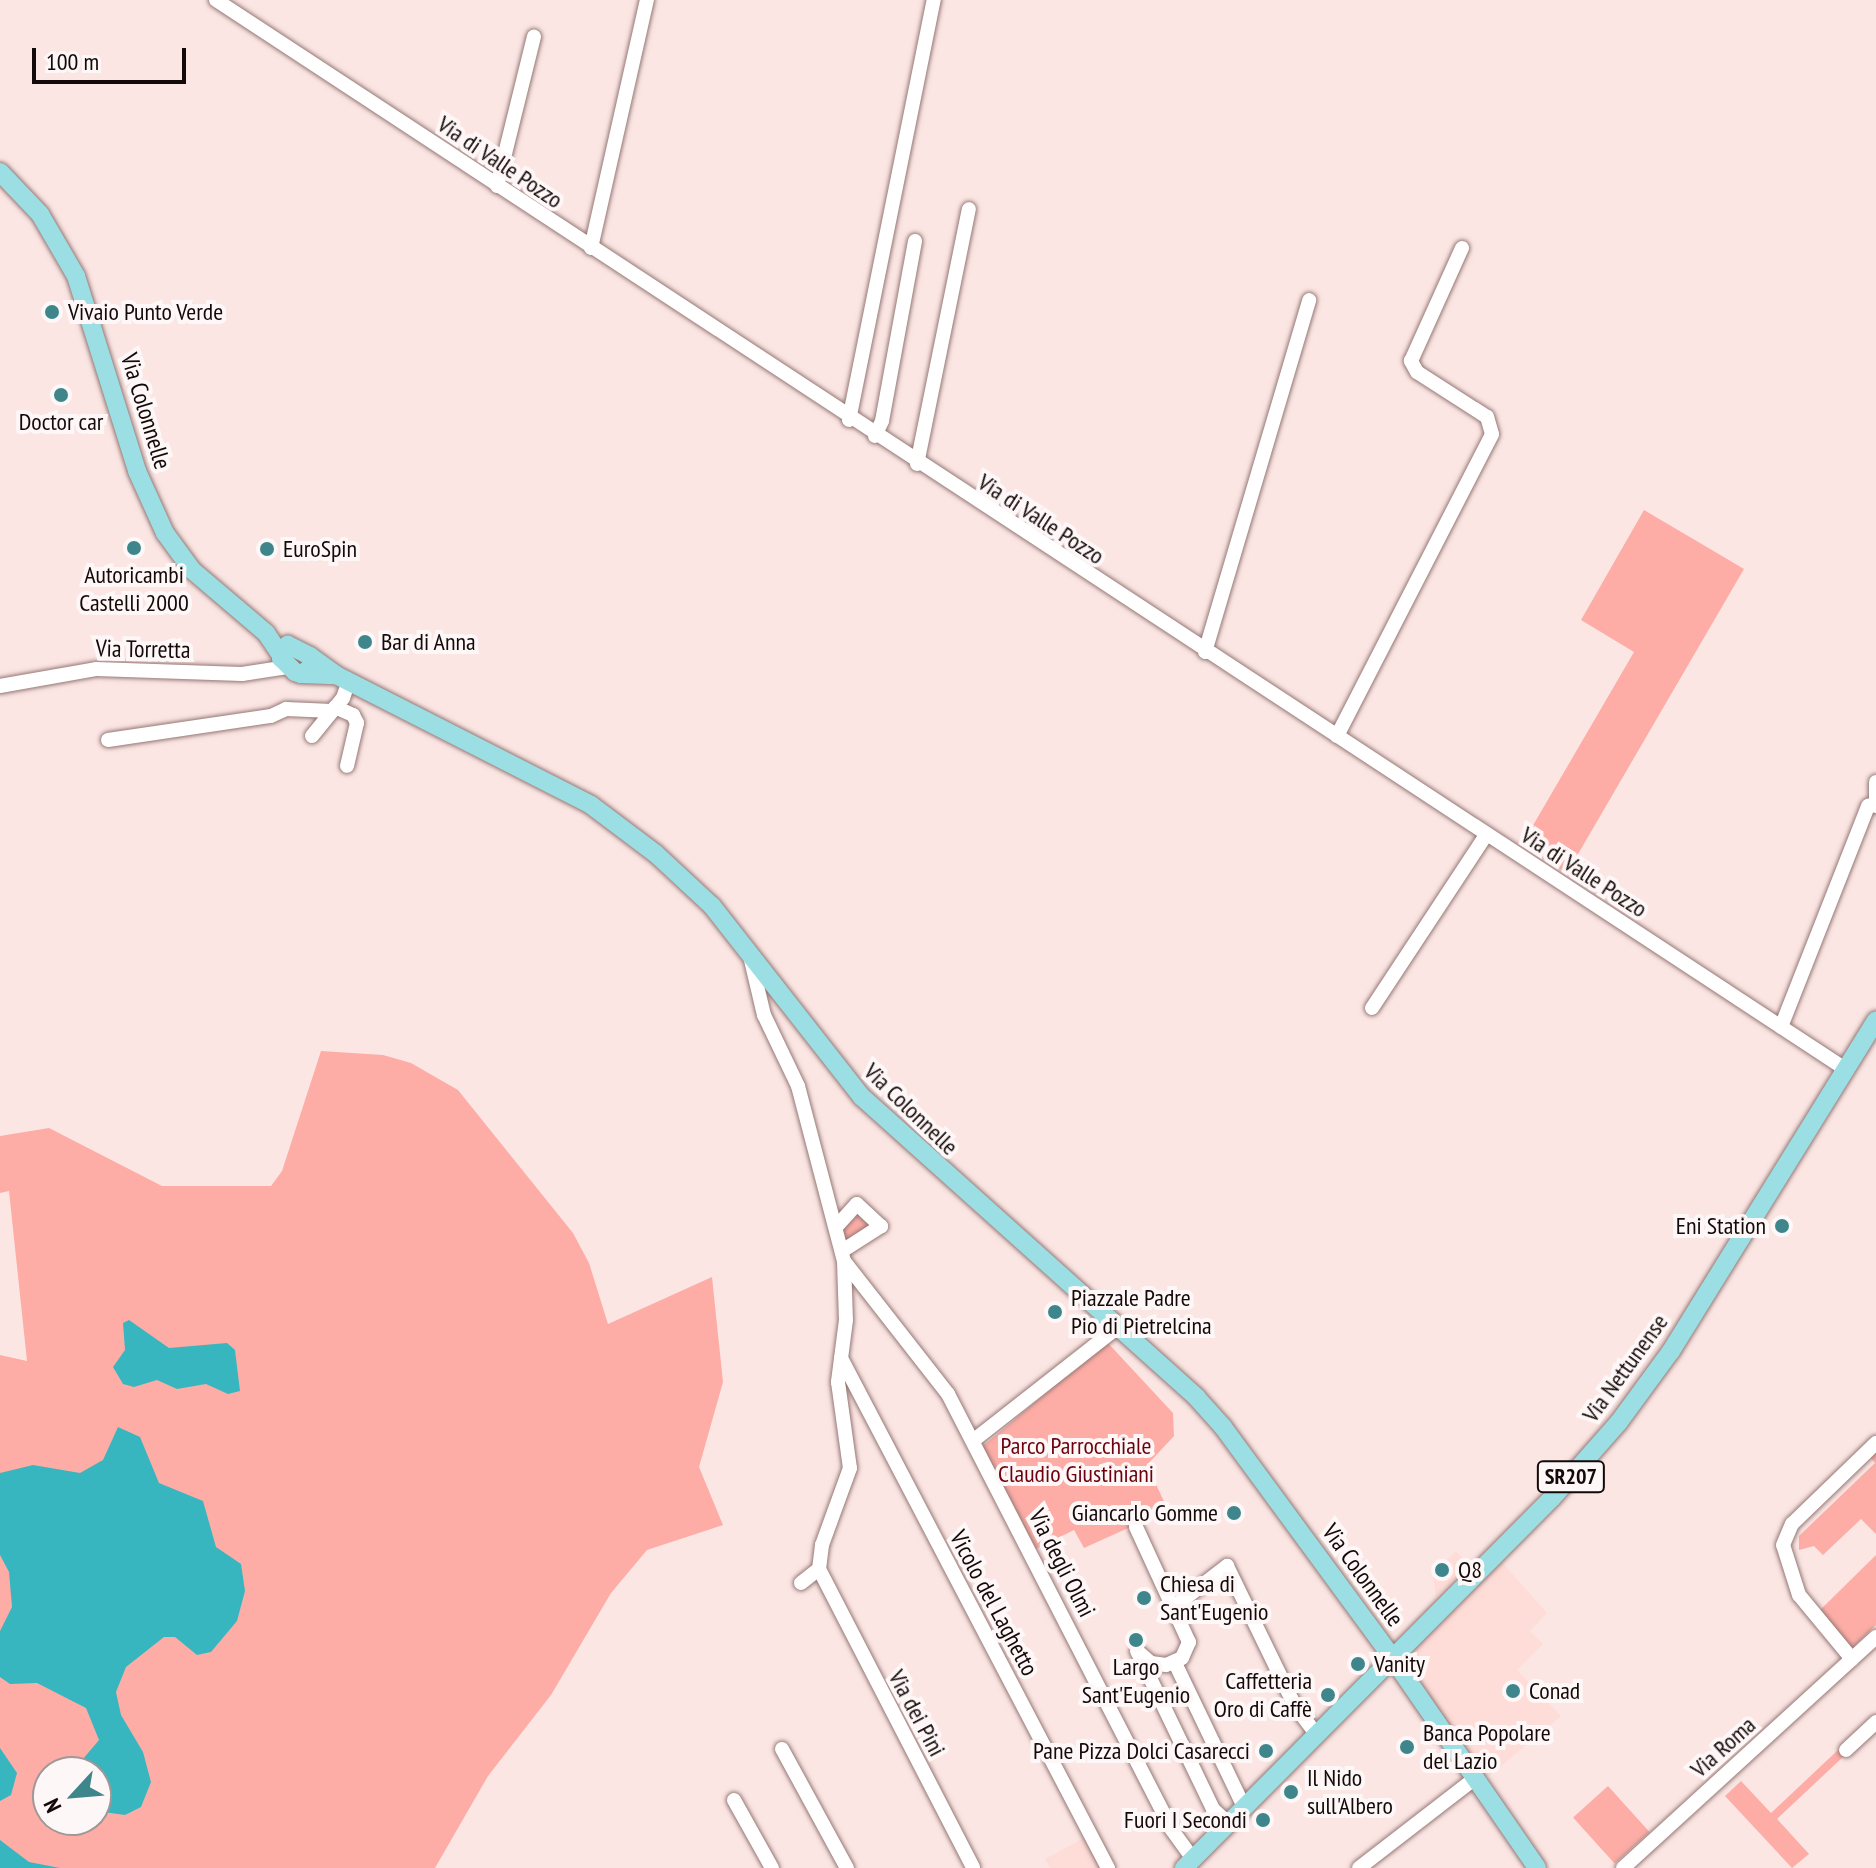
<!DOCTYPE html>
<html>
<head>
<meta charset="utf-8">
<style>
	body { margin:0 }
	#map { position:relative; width:1876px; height:1868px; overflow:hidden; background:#fbe6e4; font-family:"PT Sans Narrow",sans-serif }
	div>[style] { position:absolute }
	.built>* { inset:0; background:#fedcd8 }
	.green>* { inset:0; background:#fdada6; transform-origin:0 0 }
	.water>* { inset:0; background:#38b6c0 }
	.roads { filter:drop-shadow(0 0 2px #957774) drop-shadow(0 0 2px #957774) }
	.minor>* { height:14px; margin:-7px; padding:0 7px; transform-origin:7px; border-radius:7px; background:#fff }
	.major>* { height:18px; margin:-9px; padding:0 9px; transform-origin:9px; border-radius:9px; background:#9bdfe4 }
	.dots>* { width:22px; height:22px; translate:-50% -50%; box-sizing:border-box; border:4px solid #fef7f7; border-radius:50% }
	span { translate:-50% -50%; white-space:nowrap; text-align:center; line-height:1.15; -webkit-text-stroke:8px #fef7f7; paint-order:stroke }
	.shield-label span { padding:2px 6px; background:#fef7f7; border:2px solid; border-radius:6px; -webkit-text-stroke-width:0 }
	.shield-label { font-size:22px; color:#130908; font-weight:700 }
	.street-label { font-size:24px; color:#130908 }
	.poi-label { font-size:24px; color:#130908 }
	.left { translate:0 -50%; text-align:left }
	.right { translate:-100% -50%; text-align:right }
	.park-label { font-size:24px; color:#6d000c }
	.north { position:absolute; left:32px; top:1756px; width:80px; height:80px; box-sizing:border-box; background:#fef7f7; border:2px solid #a09897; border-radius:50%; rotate:244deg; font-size:22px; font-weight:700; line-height:32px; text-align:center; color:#130908 }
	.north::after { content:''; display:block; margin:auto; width:28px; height:36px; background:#3f868c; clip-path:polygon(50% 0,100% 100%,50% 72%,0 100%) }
	.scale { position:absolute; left:32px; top:48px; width:154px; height:36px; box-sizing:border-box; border:4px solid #130908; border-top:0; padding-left:10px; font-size:24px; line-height:28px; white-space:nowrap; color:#130908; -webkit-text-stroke:6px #fef7f7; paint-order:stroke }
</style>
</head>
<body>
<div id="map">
	<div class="built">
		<div style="clip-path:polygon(1456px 1551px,1469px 1565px,1436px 1597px,1433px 1574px)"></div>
		<div style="clip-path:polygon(1502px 1562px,1547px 1613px,1530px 1631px,1543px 1644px,1517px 1670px,1561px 1716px,1489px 1776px,1482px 1776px,1405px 1667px,1414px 1646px)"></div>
		<div style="clip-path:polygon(1086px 1837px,1102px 1868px,1050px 1868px,1045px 1859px)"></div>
	</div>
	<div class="green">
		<div style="clip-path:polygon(1644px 510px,1744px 569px,1567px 873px,1521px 846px,1634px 652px,1581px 620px)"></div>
		<div style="clip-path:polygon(evenodd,321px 1051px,383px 1055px,411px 1063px,458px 1090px,573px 1233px,589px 1263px,608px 1324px,712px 1277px,723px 1382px,699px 1467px,723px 1525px,647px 1550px,611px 1593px,551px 1695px,488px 1776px,435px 1868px,0 1868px,0 1355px,27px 1361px,9px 1191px,0 1193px,0 1136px,49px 1128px,162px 1186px,271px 1186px,282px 1171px,321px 1051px,48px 1772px,96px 1772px,96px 1820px,48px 1820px,48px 1772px)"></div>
		<div style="clip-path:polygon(858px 1215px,869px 1226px,846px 1241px,842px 1230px)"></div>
		<div style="clip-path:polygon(1107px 1342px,1173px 1413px,1174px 1436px,1147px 1465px,1168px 1510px,1084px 1548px,1074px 1530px,1036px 1549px,983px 1446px)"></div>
		<div style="clip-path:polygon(1876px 1449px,1876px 1534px,1861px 1519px,1823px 1555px,1814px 1546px,1799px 1550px,1799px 1536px,1875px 1463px,1869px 1456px)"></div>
		<div style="clip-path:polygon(1876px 1555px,1876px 1625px,1850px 1650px,1816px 1614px)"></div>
		<div style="clip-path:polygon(1838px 1750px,1844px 1756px,1777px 1819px,1809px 1854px,1792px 1868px,1725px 1796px,1741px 1781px,1771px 1813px)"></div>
		<div style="left:1608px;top:1786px;width:62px;height:47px;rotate:48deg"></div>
	</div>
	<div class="water">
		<div style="clip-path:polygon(129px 1320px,169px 1348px,227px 1343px,235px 1350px,240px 1391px,228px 1394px,206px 1384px,177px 1389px,157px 1380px,134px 1387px,123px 1384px,113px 1367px,125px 1350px,123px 1323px)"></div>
		<div style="clip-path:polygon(118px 1427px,140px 1437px,159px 1483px,203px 1501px,216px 1547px,241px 1564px,245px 1591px,237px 1621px,211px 1652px,197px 1655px,175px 1637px,164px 1637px,126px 1667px,116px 1692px,121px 1715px,143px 1752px,151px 1782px,141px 1807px,125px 1815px,96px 1811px,96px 1772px,72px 1772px,99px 1740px,86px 1708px,37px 1683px,10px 1684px,0 1677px,0 1631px,12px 1607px,9px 1572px,0 1555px,0 1473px,33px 1465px,80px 1473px,103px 1460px)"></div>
		<div style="clip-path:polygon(0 1748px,17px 1773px,11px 1795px,0 1801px)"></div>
		<div style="clip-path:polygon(0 1840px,29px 1862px,60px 1868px,0 1868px)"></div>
	</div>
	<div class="roads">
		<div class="minor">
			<div style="left:216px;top:0;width:1948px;rotate:33.27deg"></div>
			<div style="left:497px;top:186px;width:154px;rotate:-76.1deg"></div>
			<div style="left:591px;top:248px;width:254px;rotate:-77.3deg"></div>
			<div style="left:849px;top:420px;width:429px;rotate:-78.6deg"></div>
			<div style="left:875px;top:436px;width:17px;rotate:-65deg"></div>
			<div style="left:882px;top:421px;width:183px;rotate:-79.6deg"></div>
			<div style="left:917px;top:464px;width:260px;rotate:-78.5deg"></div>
			<div style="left:1205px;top:652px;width:367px;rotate:-73.5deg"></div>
			<div style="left:0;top:686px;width:97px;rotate:-10deg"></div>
			<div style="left:96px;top:669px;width:146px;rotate:2deg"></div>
			<div style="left:242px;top:674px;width:46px;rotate:-8.8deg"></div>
			<div style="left:335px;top:707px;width:20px;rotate:24deg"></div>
			<div style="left:353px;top:715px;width:9px;rotate:63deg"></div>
			<div style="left:357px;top:723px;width:44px;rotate:103.1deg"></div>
			<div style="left:312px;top:736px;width:49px;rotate:-50.8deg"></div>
			<div style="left:343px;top:698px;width:18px;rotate:-71deg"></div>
			<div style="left:1337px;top:736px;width:339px;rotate:-62.8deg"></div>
			<div style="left:1492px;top:434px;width:18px;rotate:-106deg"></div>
			<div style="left:1487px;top:417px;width:83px;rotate:-147.3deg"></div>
			<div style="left:1417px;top:372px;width:13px;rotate:-119deg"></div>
			<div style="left:1411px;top:361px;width:124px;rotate:-65.7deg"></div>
			<div style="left:108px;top:740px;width:165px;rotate:-8.4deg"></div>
			<div style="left:271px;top:716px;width:17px;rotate:-25deg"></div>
			<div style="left:286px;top:709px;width:46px;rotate:2.5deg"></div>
			<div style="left:1876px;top:782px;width:24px;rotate:90deg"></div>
			<div style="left:750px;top:956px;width:61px;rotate:76.7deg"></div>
			<div style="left:764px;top:1015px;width:79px;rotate:64.4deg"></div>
			<div style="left:798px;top:1086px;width:181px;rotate:75.3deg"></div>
			<div style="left:844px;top:1261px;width:59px;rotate:88.1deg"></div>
			<div style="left:846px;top:1320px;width:63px;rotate:97.4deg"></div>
			<div style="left:838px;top:1382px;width:87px;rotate:82.1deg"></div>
			<div style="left:850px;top:1468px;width:82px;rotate:110deg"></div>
			<div style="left:822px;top:1545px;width:24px;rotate:97deg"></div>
			<div style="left:819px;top:1569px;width:336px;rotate:62.7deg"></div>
			<div style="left:1372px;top:1008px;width:207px;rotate:-56.6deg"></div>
			<div style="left:1781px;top:1027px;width:238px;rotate:-68.5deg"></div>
			<div style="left:836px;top:1227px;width:31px;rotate:-48deg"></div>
			<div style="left:857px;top:1204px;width:33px;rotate:43deg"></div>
			<div style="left:881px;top:1226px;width:46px;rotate:147.3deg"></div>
			<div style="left:844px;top:1261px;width:169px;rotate:52deg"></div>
			<div style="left:948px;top:1394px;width:490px;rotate:62.8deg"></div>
			<div style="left:1172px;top:1830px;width:36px;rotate:54deg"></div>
			<div style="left:841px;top:1358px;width:576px;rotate:62.37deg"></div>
			<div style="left:974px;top:1440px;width:183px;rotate:-38.1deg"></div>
			<div style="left:1136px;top:1527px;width:127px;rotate:65.3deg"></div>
			<div style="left:1189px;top:1642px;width:17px;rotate:114deg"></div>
			<div style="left:1182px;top:1658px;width:17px;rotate:156deg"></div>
			<div style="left:1166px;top:1665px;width:15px;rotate:-172deg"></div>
			<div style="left:1151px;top:1663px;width:18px;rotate:-139deg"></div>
			<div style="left:801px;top:1583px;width:23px;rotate:-38deg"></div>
			<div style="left:1175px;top:1606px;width:66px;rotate:-37.6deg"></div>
			<div style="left:1227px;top:1566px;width:156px;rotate:64.1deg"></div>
			<div style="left:1295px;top:1706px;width:34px;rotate:53deg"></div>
			<div style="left:1137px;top:1651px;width:175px;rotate:64.3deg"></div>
			<div style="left:1213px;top:1809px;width:21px;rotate:43deg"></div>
			<div style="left:1852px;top:1659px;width:83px;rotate:-129.6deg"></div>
			<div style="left:1799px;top:1595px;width:52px;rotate:-107.7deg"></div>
			<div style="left:1783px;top:1545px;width:23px;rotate:-67deg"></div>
			<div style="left:1792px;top:1524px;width:117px;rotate:-44deg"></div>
			<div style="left:1175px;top:1663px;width:160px;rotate:64.4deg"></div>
			<div style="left:782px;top:1749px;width:136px;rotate:61.4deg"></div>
			<div style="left:1846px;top:1750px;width:41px;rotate:-43deg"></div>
			<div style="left:734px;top:1800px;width:78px;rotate:60.8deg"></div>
			<div style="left:1359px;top:1868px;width:145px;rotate:-37.7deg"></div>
			<div style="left:1623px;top:1868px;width:343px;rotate:-42.4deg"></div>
		</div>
		<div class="major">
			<div style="left:0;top:172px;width:58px;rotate:46.4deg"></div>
			<div style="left:40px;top:214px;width:72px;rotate:59.9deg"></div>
			<div style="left:76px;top:276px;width:204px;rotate:72.6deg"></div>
			<div style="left:137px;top:471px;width:68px;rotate:65.7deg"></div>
			<div style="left:165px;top:533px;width:46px;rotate:53.9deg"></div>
			<div style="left:192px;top:570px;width:97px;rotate:40.4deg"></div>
			<div style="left:266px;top:633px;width:25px;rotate:56deg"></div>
			<div style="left:310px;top:656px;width:32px;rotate:36deg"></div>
			<div style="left:336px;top:675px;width:286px;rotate:27deg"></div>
			<div style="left:591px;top:805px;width:81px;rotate:37deg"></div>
			<div style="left:656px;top:854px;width:76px;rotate:42.9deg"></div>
			<div style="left:712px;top:906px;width:243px;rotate:51.9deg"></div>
			<div style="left:862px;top:1097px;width:450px;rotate:41.9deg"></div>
			<div style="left:1197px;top:1398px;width:39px;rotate:48deg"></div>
			<div style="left:1223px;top:1427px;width:284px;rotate:53.7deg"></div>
			<div style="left:1391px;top:1656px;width:257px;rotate:55.4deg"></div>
			<div style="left:301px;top:674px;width:13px;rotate:-32deg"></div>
			<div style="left:312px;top:667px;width:11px;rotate:-100deg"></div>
			<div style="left:310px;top:656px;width:25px;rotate:-153deg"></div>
			<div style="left:288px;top:645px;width:15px;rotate:118deg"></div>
			<div style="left:281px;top:658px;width:20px;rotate:45deg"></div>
			<div style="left:295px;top:672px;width:6px;rotate:18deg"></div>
			<div style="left:301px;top:674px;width:35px;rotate:2deg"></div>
			<div style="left:1184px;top:1868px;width:522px;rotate:-45.16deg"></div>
			<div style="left:1552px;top:1498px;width:101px;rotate:-48.6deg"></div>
			<div style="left:1619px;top:1422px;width:88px;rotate:-53.8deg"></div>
			<div style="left:1671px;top:1351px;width:389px;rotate:-58.2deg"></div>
		</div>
	</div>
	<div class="dots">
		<div style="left:52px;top:312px;background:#3f868c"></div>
		<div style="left:61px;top:395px;background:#3f868c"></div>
		<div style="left:134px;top:548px;background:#3f868c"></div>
		<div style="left:267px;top:549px;background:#3f868c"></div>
		<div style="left:365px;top:642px;background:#3f868c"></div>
		<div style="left:1782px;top:1226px;background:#3f868c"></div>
		<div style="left:1055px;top:1312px;background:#3f868c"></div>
		<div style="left:1234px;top:1513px;background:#3f868c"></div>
		<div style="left:1442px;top:1570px;background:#3f868c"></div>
		<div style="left:1144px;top:1598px;background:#3f868c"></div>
		<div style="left:1136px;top:1640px;background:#3f868c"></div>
		<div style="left:1358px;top:1664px;background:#3f868c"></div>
		<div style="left:1513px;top:1691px;background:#3f868c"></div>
		<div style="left:1328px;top:1695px;background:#3f868c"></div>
		<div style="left:1407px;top:1747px;background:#3f868c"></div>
		<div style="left:1266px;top:1751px;background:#3f868c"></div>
		<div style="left:1291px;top:1792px;background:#3f868c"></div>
		<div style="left:1263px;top:1820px;background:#3f868c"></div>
	</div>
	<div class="shield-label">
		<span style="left:1571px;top:1477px">SR207</span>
	</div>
	<div class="street-label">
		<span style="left:500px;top:162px;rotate:34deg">Via di Valle Pozzo</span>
		<span style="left:146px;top:411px;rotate:73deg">Via Colonnelle</span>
		<span style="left:1041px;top:519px;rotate:33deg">Via di Valle Pozzo</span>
		<span style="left:143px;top:649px;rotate:1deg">Via Torretta</span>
		<span style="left:1584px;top:872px;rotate:33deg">Via di Valle Pozzo</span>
		<span style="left:911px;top:1109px;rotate:44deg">Via Colonnelle</span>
		<span style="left:1625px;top:1368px;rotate:-54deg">Via Nettunense</span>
		<span style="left:1062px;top:1563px;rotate:63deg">Via degli Olmi</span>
		<span style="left:1363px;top:1575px;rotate:54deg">Via Colonnelle</span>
		<span style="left:994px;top:1603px;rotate:62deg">Vicolo del Laghetto</span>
		<span style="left:917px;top:1713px;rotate:62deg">Via dei Pini</span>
		<span style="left:1723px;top:1747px;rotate:-42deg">Via Roma</span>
	</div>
	<div class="poi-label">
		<span class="left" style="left:68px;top:312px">Vivaio Punto Verde</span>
		<span style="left:61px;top:422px">Doctor car</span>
		<span class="left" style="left:283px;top:549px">EuroSpin</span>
		<span style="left:134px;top:589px">Autoricambi<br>Castelli 2000</span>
		<span class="left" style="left:381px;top:642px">Bar di Anna</span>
		<span class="right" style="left:1766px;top:1226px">Eni Station</span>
		<span class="left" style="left:1071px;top:1312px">Piazzale Padre<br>Pio di Pietrelcina</span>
		<span class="right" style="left:1218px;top:1513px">Giancarlo Gomme</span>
		<span class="left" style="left:1458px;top:1570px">Q8</span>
		<span class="left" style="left:1160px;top:1598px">Chiesa di<br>Sant'Eugenio</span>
		<span class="left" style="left:1374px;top:1664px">Vanity</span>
		<span style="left:1136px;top:1681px">Largo<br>Sant'Eugenio</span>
		<span class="right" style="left:1312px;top:1695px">Caffetteria<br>Oro di Caffè</span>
		<span class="left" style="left:1529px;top:1691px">Conad</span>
		<span class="left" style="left:1423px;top:1747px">Banca Popolare<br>del Lazio</span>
		<span class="right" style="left:1250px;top:1751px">Pane Pizza Dolci Casarecci</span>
		<span class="left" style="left:1307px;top:1792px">Il Nido<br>sull'Albero</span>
		<span class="right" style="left:1247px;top:1820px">Fuori I Secondi</span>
	</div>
	<div class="park-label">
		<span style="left:1076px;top:1460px">Parco Parrocchiale<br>Claudio Giustiniani</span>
	</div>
	<div class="north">N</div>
	<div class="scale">100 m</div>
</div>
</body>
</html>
